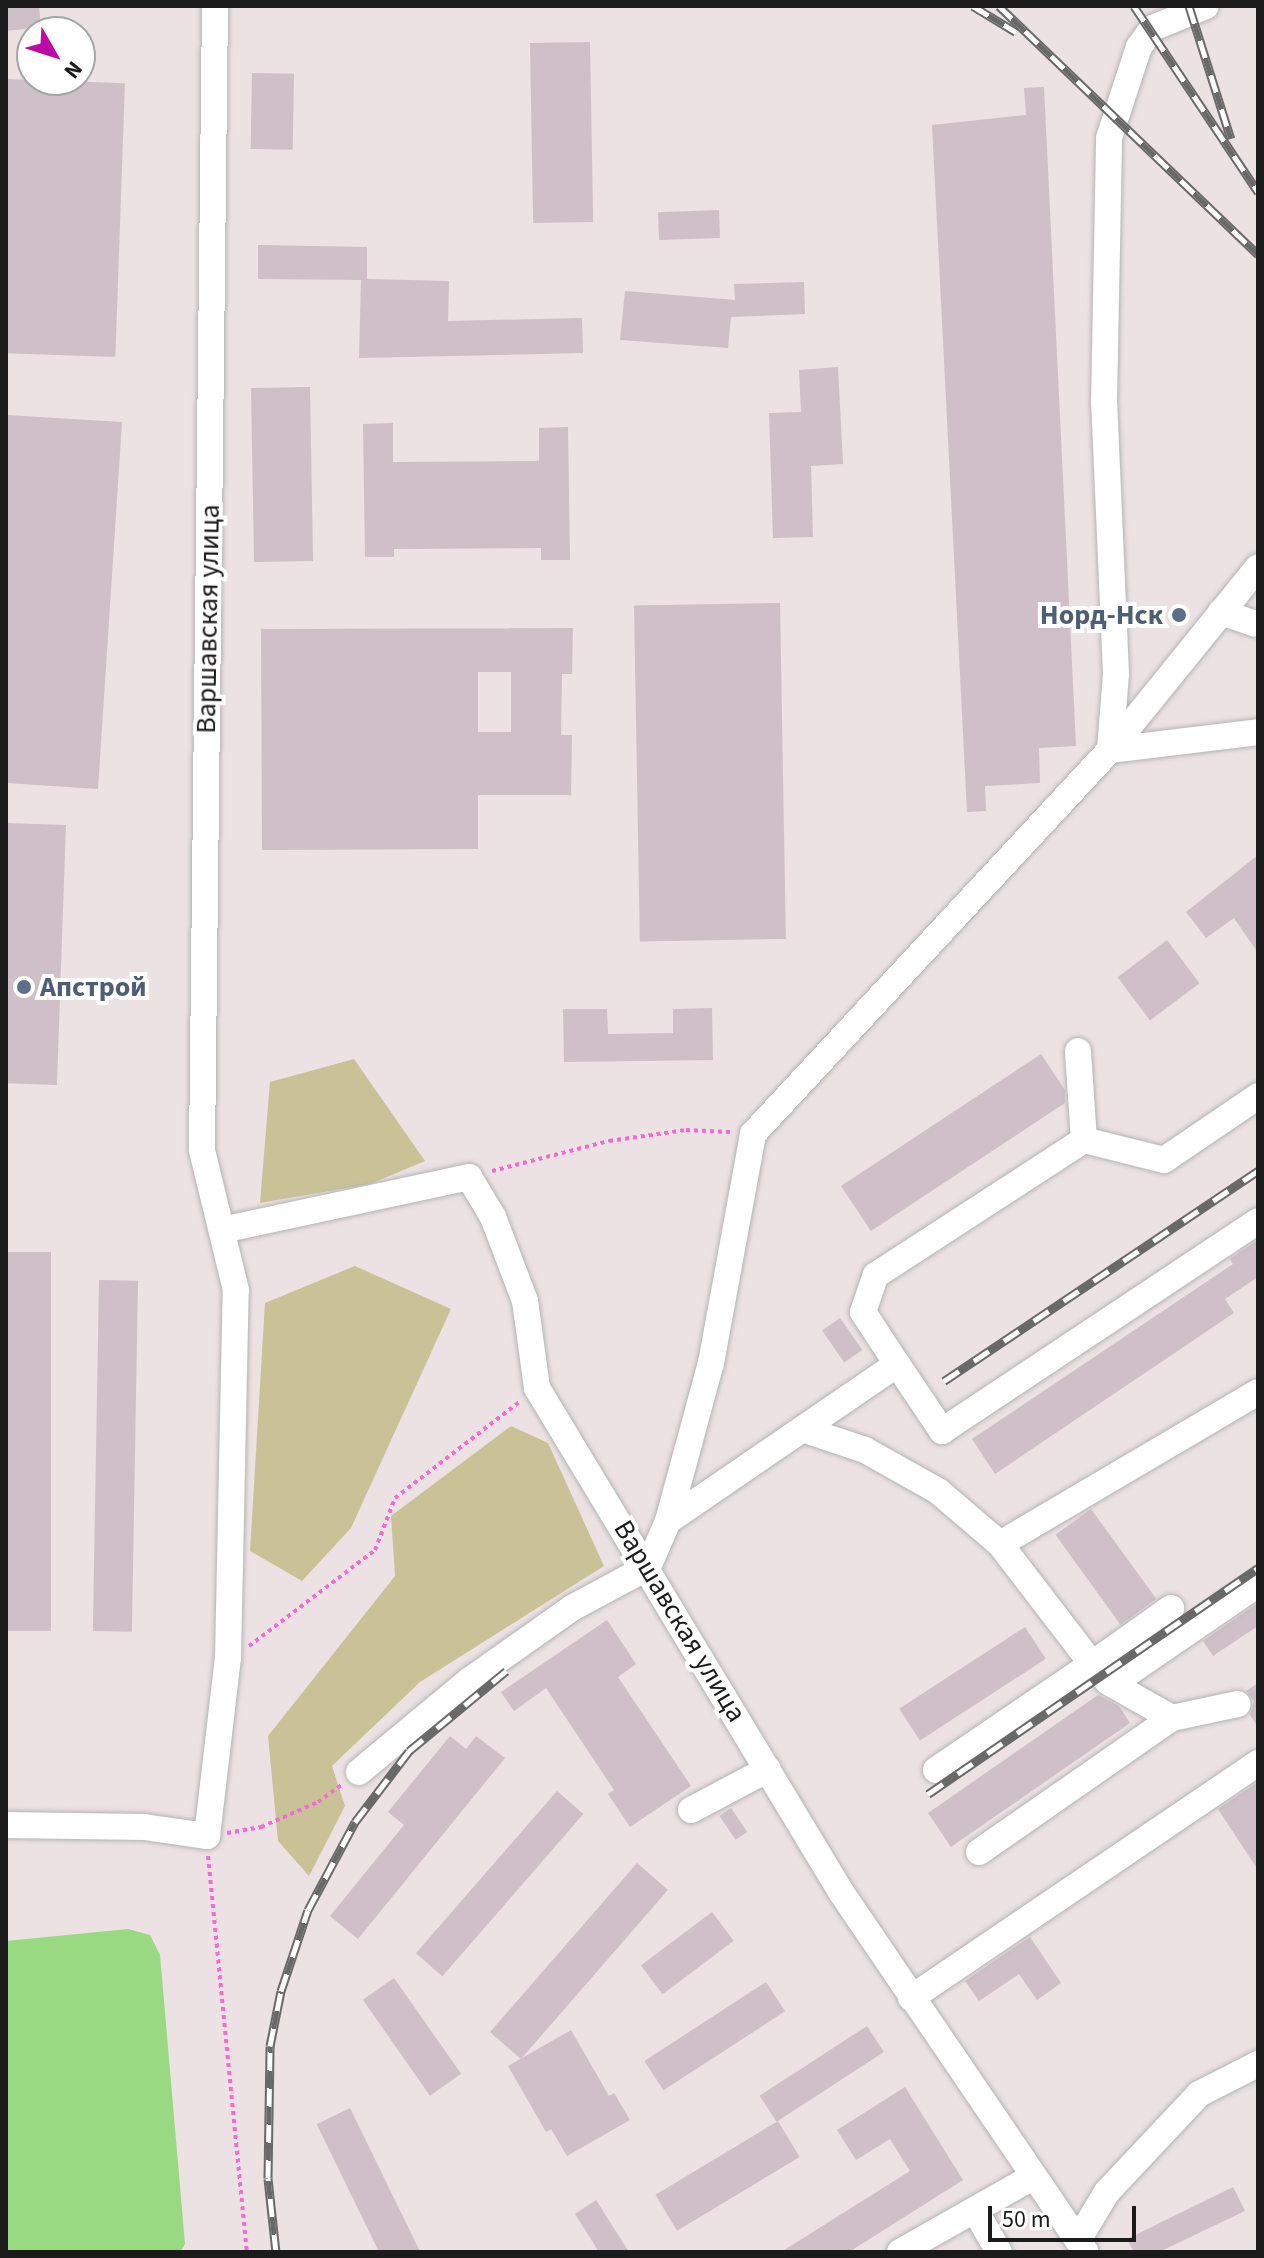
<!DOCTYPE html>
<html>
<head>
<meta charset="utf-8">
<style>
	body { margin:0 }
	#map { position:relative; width:1264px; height:2258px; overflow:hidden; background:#ece1e3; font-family:"Source Sans 3",sans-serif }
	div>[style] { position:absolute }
	.forest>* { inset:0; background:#cac297 }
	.pitch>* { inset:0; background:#98d981 }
	.building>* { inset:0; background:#cfbfc6; transform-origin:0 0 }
	.path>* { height:4px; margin-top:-2px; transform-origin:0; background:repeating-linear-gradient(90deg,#f36bd3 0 4px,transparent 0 8px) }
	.roads { filter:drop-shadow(0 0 2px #b4b4b4) drop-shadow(0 0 2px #b4b4b4) }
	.minor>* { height:26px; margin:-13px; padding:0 13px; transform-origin:13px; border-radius:13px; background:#fff }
	.rail>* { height:9px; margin-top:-4.5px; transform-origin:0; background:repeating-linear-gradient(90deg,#fff 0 18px,#696969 0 36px); box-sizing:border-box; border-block:2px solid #696969 }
	.dots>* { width:22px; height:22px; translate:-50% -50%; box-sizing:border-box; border:4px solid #fff; border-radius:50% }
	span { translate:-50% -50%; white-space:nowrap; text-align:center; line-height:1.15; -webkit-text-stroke:8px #fff; paint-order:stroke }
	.service-label { font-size:28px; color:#4e5e75; font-weight:700 }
	.right { translate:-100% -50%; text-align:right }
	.left { translate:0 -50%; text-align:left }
	.street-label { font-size:28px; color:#1b1b1b }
	.frame { position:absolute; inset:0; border:8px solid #1b1b1b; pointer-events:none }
	.north { position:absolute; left:16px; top:16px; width:80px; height:80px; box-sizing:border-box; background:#fff; border:2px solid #a4a4a4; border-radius:50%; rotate:129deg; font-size:22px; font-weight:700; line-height:32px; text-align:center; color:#1b1b1b }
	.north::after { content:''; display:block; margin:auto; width:28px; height:36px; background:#bd09a6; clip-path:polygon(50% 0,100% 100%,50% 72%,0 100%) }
	.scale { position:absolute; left:988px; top:2206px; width:148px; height:36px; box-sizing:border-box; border:4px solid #1b1b1b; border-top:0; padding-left:10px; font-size:24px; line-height:28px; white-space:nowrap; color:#1b1b1b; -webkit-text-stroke:6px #fff; paint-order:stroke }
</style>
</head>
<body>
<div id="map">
	<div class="forest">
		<div style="clip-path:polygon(354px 1059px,425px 1161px,370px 1184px,260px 1203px,270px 1082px)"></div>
		<div style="clip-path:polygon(355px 1266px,451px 1309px,351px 1528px,302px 1581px,250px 1551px,265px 1303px)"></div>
		<div style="clip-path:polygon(511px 1426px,548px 1443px,604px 1566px,420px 1682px,332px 1766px,345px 1806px,309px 1876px,278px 1841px,268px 1736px,395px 1576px,391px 1516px)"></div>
	</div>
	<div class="pitch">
		<div style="clip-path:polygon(128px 1929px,150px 1935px,160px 1955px,185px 2244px,180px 2252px,6px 2252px,6px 1941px)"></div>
	</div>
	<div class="building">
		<div style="clip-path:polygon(6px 6px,39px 6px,41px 27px,6px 31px)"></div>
		<div style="left:590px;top:42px;width:180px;height:60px;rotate:89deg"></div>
		<div style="left:252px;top:73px;width:42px;height:76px;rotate:1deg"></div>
		<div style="left:6px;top:79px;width:119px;height:274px;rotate:2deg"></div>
		<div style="clip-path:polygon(1044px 87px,1076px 746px,1039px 748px,1040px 783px,985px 786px,986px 811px,967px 812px,932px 125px,1026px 115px,1024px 88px)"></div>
		<div style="left:719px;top:210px;width:28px;height:61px;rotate:88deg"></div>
		<div style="clip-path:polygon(258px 245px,367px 247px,367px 279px,449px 281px,448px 321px,582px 318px,583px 353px,359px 358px,361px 280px,258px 279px)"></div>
		<div style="clip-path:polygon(804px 282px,805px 314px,731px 317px,728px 348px,620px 340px,625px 291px,735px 300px,734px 284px)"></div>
		<div style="clip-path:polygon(838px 367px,843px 464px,811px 466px,813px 537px,773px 538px,769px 413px,801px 412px,799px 370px)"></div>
		<div style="left:310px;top:387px;width:174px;height:59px;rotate:89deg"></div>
		<div style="clip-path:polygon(6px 415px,122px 422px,98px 789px,6px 783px)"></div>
		<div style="clip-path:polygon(393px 423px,393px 462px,539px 461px,539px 428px,568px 427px,570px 560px,541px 560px,541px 548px,394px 549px,394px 557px,365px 557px,363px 424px)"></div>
		<div style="left:780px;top:603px;width:336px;height:146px;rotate:89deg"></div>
		<div style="clip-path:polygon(evenodd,573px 628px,572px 674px,562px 674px,561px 735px,572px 735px,571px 795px,478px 795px,478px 849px,262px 850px,261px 629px,573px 628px,478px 672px,511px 672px,511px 732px,478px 732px,478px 672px)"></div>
		<div style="left:6px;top:823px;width:60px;height:260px;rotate:2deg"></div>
		<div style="clip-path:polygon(1258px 855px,1258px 953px,1234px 918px,1206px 938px,1186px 912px)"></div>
		<div style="left:1167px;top:940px;width:54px;height:62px;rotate:53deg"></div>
		<div style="clip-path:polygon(712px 1008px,713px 1060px,564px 1062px,563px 1009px,607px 1009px,608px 1034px,673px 1033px,673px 1009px)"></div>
		<div style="clip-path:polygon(1041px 1054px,1065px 1090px,1065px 1103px,871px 1231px,841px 1186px)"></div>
		<div style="clip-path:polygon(1258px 1240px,1258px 1277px,1225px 1299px,1234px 1313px,995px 1474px,972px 1439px,1233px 1264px,1230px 1259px)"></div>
		<div style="left:6px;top:1252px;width:45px;height:379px"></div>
		<div style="left:99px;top:1280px;width:39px;height:351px;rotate:1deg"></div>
		<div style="left:840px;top:1318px;width:39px;height:22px;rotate:55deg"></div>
		<div style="left:1091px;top:1509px;width:111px;height:44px;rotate:54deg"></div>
		<div style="clip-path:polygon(1258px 1603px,1258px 1626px,1213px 1656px,1203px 1641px)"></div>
		<div style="clip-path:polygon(607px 1620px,636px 1664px,618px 1677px,691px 1786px,630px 1827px,608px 1794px,614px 1790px,546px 1688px,514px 1711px,501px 1692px)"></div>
		<div style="left:1025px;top:1627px;width:38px;height:150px;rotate:57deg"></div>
		<div style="clip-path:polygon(1258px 1683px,1258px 1727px,1250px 1715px,1254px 1701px,1246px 1691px)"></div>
		<div style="clip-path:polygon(1098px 1695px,1119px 1706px,1130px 1723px,951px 1847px,928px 1813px)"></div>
		<div style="clip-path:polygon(450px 1736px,466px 1749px,476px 1736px,505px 1758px,358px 1939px,330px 1916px,404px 1825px,388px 1812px)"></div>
		<div style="clip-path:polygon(1258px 1782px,1258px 1870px,1218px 1809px)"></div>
		<div style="left:557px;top:1791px;width:35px;height:215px;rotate:41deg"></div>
		<div style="left:731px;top:1808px;width:29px;height:14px;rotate:56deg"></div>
		<div style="left:637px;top:1863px;width:41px;height:224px;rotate:41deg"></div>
		<div style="left:712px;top:1912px;width:36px;height:89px;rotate:53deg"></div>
		<div style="clip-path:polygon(1030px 1937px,1061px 1983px,1037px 2000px,1019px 1974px,979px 2001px,965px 1981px)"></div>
		<div style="left:394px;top:1978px;width:117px;height:38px;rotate:55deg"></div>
		<div style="left:766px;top:1982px;width:35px;height:145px;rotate:57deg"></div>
		<div style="left:867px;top:2026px;width:31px;height:128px;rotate:57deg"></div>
		<div style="clip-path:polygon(571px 2030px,609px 2096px,614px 2093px,630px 2120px,567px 2156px,551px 2129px,546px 2132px,508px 2066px)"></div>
		<div style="clip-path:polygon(905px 2087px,963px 2180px,849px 2252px,781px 2252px,910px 2171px,890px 2139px,856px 2160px,837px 2130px)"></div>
		<div style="left:350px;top:2108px;width:160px;height:37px;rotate:64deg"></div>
		<div style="left:778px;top:2121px;width:42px;height:143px;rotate:59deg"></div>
		<div style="clip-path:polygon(1233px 2187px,1245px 2211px,1159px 2252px,1134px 2252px,1127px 2239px)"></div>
		<div style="clip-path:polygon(596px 2200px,629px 2252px,599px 2252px,575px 2214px)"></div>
	</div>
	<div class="path">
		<div style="left:492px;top:1171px;width:121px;rotate:-14.4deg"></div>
		<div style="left:609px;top:1141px;width:78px;rotate:-8.1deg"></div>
		<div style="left:686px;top:1130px;width:44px;rotate:2.6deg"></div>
		<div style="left:249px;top:1646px;width:158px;rotate:-37.3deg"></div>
		<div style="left:375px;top:1550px;width:56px;rotate:-69deg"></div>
		<div style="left:395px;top:1498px;width:157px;rotate:-37.7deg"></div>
		<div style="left:227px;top:1833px;width:35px;rotate:-10deg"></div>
		<div style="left:261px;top:1827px;width:62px;rotate:-23.7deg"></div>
		<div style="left:318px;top:1802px;width:31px;rotate:-36deg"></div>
		<div style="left:208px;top:1856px;width:398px;rotate:84.4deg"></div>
	</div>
	<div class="roads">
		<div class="minor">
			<div style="left:1221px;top:612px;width:36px;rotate:19deg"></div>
			<div style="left:1110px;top:750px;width:76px;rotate:-85.5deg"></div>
			<div style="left:1116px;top:674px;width:271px;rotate:-92.5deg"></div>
			<div style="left:1104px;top:403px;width:265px;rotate:-88.9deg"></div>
			<div style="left:1109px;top:138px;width:96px;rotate:-71.8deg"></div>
			<div style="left:1139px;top:47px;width:24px;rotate:-54deg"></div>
			<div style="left:1153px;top:28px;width:57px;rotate:-22.5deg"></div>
			<div style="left:1110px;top:750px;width:235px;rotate:-51deg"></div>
			<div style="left:1084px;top:1140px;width:82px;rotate:14deg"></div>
			<div style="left:1164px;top:1160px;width:114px;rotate:-34.2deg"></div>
			<div style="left:222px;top:1230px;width:253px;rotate:-12.1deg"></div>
			<div style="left:469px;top:1177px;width:47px;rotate:59deg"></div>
			<div style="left:493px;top:1217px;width:90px;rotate:69.1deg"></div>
			<div style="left:525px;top:1301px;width:88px;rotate:82.1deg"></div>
			<div style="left:537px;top:1388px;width:589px;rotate:58.9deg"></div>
			<div style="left:841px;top:1892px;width:435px;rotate:55.8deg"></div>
			<div style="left:897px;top:1364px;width:81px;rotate:56.1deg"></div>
			<div style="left:942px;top:1431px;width:379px;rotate:-33.6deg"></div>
			<div style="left:805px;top:1430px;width:63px;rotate:18.4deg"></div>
			<div style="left:865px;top:1450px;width:84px;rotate:29.3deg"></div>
			<div style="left:938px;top:1491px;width:82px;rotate:40.5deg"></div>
			<div style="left:1000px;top:1544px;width:151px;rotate:52.5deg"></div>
			<div style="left:1092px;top:1664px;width:97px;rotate:-35.3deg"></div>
			<div style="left:668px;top:1521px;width:278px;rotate:-34.4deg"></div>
			<div style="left:897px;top:1364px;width:62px;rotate:-123.2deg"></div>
			<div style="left:863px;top:1312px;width:39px;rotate:-71deg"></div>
			<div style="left:876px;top:1275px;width:248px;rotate:-33deg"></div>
			<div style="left:1084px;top:1140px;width:89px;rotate:-93.9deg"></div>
			<div style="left:1000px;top:1544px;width:299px;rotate:-30.5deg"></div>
			<div style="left:1112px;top:1684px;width:177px;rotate:-34.4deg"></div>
			<div style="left:936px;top:1770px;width:189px;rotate:-34.2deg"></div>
			<div style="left:1092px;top:1664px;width:24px;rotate:48deg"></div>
			<div style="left:1108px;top:1682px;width:73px;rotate:29.4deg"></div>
			<div style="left:359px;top:1772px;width:144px;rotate:-39.7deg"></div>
			<div style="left:470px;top:1680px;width:125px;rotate:-35.2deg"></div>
			<div style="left:572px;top:1608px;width:86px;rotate:-28.3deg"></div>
			<div style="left:648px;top:1567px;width:50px;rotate:-66.5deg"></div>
			<div style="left:668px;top:1521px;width:164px;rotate:-74.8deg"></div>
			<div style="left:711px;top:1363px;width:233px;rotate:-79.6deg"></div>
			<div style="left:753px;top:1134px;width:524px;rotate:-47.09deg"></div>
			<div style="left:1110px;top:750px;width:149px;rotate:-6.9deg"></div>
			<div style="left:691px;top:1810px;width:87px;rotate:-28deg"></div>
			<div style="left:6px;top:1825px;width:138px;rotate:0.8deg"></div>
			<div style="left:144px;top:1827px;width:64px;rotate:8.1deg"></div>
			<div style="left:207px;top:1836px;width:179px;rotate:-83.3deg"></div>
			<div style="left:228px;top:1658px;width:368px;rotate:-88.8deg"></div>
			<div style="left:236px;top:1290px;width:144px;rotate:-103.7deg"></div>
			<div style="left:202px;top:1150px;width:1144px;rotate:-89.35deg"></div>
			<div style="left:979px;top:1852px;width:235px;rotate:-34.8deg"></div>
			<div style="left:1172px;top:1718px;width:67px;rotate:-12deg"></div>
			<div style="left:911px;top:1998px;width:419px;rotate:-34.1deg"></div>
			<div style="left:975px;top:2210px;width:48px;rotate:60.3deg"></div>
			<div style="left:1078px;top:2240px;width:56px;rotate:-58.9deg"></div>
			<div style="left:1107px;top:2192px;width:134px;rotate:-46.8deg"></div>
			<div style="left:1199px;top:2094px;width:66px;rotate:-27deg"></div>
			<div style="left:900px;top:2252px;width:150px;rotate:-29.5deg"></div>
		</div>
	</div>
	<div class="rail">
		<div style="left:973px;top:6px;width:50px;rotate:31.2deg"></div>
		<div style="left:999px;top:6px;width:359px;rotate:43.8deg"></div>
		<div style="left:1134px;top:6px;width:224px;rotate:56.3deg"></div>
		<div style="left:1189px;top:6px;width:139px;rotate:72.5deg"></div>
		<div style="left:944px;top:1381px;width:378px;rotate:-33.8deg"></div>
		<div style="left:928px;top:1794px;width:400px;rotate:-34.4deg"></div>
		<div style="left:276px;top:2252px;width:74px;rotate:-96.2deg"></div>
		<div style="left:268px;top:2178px;width:132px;rotate:-89.1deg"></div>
		<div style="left:270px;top:2046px;width:56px;rotate:-78.7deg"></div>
		<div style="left:281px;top:1991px;width:85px;rotate:-71.6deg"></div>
		<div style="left:308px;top:1910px;width:100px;rotate:-61.9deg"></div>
		<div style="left:355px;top:1822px;width:89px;rotate:-52.7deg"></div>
		<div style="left:409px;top:1751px;width:126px;rotate:-39.5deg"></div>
	</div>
	<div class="dots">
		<div style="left:1179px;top:615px;background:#5c6f8a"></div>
		<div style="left:24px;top:987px;background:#5c6f8a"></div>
	</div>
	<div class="service-label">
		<span class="right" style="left:1163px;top:615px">Норд-Нск</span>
		<span class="left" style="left:40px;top:987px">Апстрой</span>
	</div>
	<div class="street-label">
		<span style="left:208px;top:619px;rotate:-89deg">Варшавская улица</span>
		<span style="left:680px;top:1621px;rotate:59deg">Варшавская улица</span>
	</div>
	<div class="frame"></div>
	<div class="north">N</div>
	<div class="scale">50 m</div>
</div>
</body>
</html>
